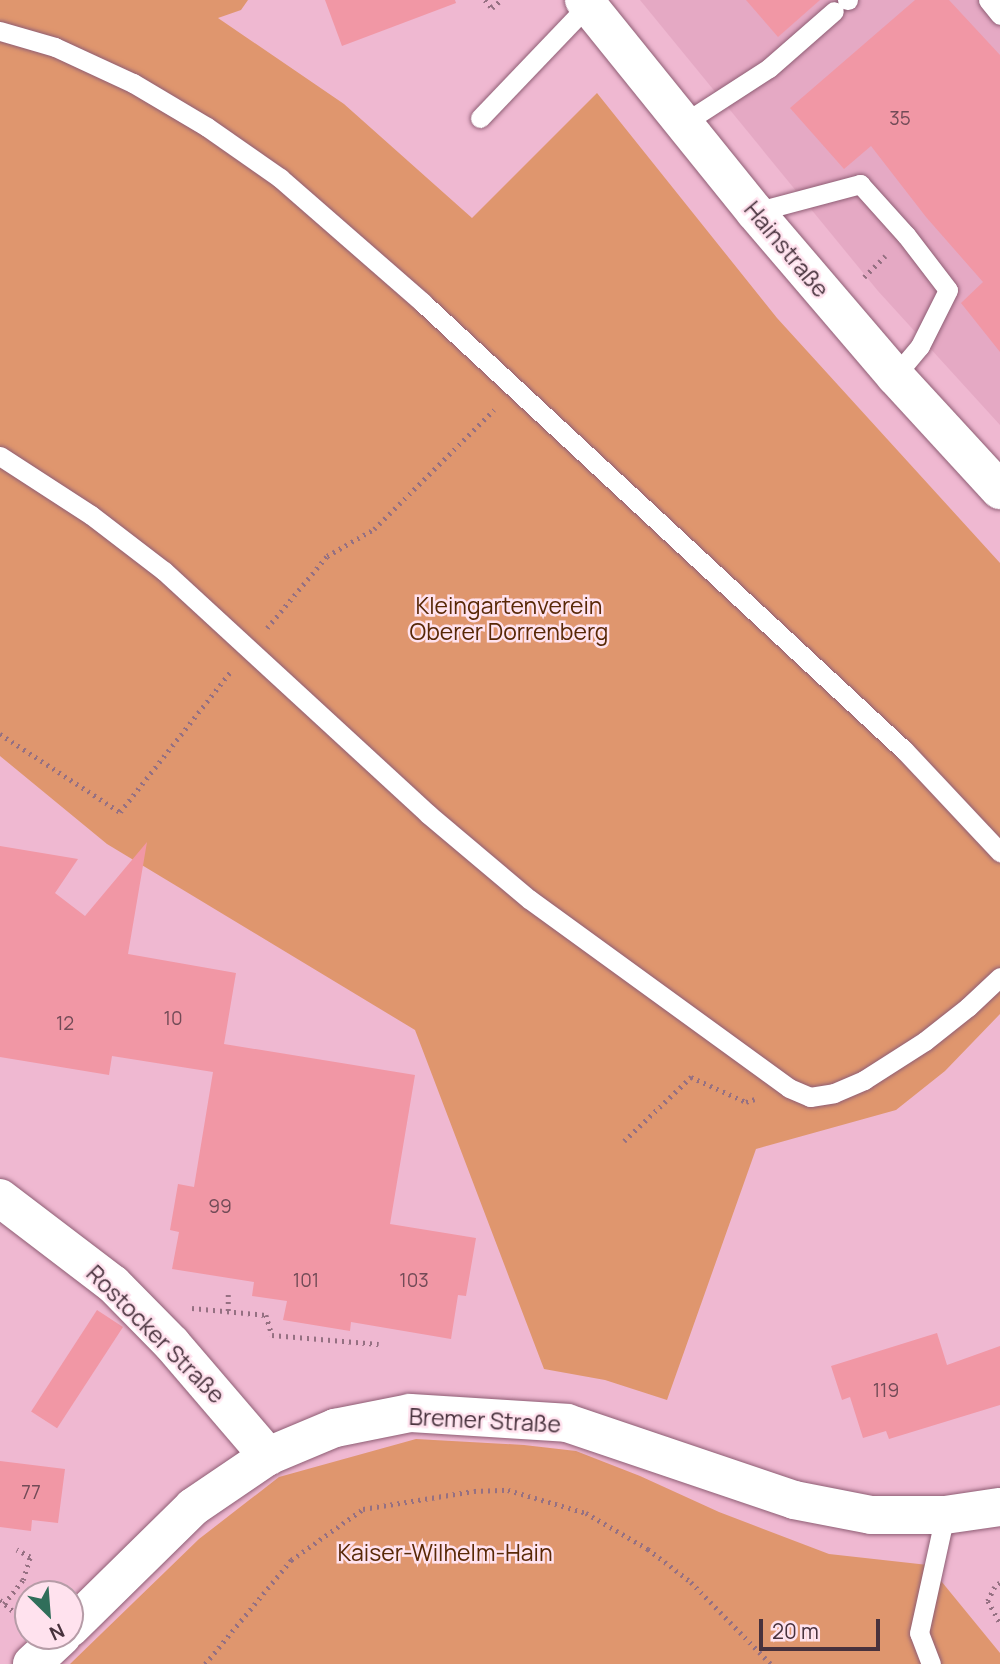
<!DOCTYPE html>
<html>
<head>
<meta charset="utf-8">
<style>
	body { margin:0 }
	#map { position:relative; width:1000px; height:1664px; overflow:hidden; background:#efb8d1; font-family:Manrope,sans-serif }
	div>[style] { position:absolute }
	.built>* { inset:0; background:#e5a9c4 }
	.green>* { inset:0; background:#df966e }
	.building>* { inset:0; background:#f197a5; transform-origin:0 0 }
	.path>* { height:4.5px; margin-top:-2.25px; transform-origin:0; background:repeating-linear-gradient(90deg,#957082 0 2px,transparent 0 7px) }
	.roads { filter:drop-shadow(0 0 2px #8e5d74) drop-shadow(0 0 2px #8e5d74) }
	.lane>* { height:19px; margin:-9.5px; padding:0 9.5px; transform-origin:9.5px; border-radius:9.5px; background:#fff }
	.street>* { height:38px; margin:-19px; padding:0 19px; transform-origin:19px; border-radius:19px; background:#fff }
	.secondary>* { height:38px; margin:-19px; padding:0 19px; transform-origin:19px; border-radius:19px; background:#fff }
	span { translate:-50% -50%; white-space:nowrap; text-align:center; line-height:1.15; -webkit-text-stroke:5px #ffe2ee; paint-order:stroke }
	.number-label { font-size:19px; color:#724b57 }
	.number-label span { -webkit-text-stroke-width:0 }
	.street-label { font-size:23px; color:#48323d }
	.park-label { font-size:23px; color:#582806 }
	.north { position:absolute; left:14px; top:1580px; width:70px; height:70px; box-sizing:border-box; background:#ffe2ee; border:2px solid #b69ca7; border-radius:50%; rotate:155deg; font-size:19px; font-weight:700; line-height:28px; text-align:center; color:#48323d }
	.north::after { content:''; display:block; margin:auto; width:24px; height:32px; background:#306e5a; clip-path:polygon(50% 0,100% 100%,50% 72%,0 100%) }
	.scale { position:absolute; left:759px; top:1619px; width:121px; height:32px; box-sizing:border-box; border:4px solid #48323d; border-top:0; padding-left:9px; font-size:21px; line-height:24px; white-space:nowrap; color:#48323d; -webkit-text-stroke:5px #ffe2ee; paint-order:stroke }
</style>
</head>
<body>
<div id="map">
	<div class="built">
		<div style="clip-path:polygon(640px 0,1000px 0,1000px 425px,878px 291px)"></div>
	</div>
	<div class="green">
		<div style="clip-path:polygon(0 0,248px 0,241px 10px,218px 18px,344px 104px,472px 218px,597px 93px,777px 318px,1000px 563px,1000px 1014px,945px 1071px,896px 1110px,756px 1149px,667px 1400px,605px 1380px,544px 1369px,415px 1030px,107px 844px,0 756px)"></div>
		<div style="clip-path:polygon(416px 1439px,524px 1445px,576px 1451px,640px 1476px,719px 1512px,829px 1554px,928px 1565px,1000px 1653px,1000px 1664px,70px 1664px,199px 1539px,279px 1477px)"></div>
	</div>
	<div class="building">
		<div style="clip-path:polygon(325px 0,455px 0,456px 3px,342px 46px)"></div>
		<div style="clip-path:polygon(746px 0,820px 0,778px 37px)"></div>
		<div style="clip-path:polygon(915px 0,949px 0,1000px 55px,1000px 352px,961px 303px,983px 282px,926px 217px,871px 146px,844px 169px,790px 108px)"></div>
		<div style="clip-path:polygon(147px 842px,128px 954px,236px 973px,224px 1044px,415px 1075px,390px 1224px,476px 1238px,466px 1296px,458px 1295px,451px 1339px,351px 1322px,350px 1331px,283px 1320px,287px 1301px,252px 1296px,254px 1282px,172px 1269px,179px 1232px,170px 1230px,178px 1184px,194px 1187px,213px 1072px,112px 1056px,109px 1075px,0 1057px,0 846px,78px 859px,55px 893px,85px 916px)"></div>
		<div style="left:97px;top:1310px;width:31px;height:121px;rotate:33deg"></div>
		<div style="clip-path:polygon(937px 1333px,947px 1365px,1000px 1346px,1000px 1405px,889px 1439px,886px 1431px,863px 1438px,850px 1397px,842px 1400px,831px 1366px)"></div>
		<div style="clip-path:polygon(0 1461px,65px 1469px,58px 1523px,32px 1520px,31px 1531px,0 1527px)"></div>
	</div>
	<div class="path">
		<div style="left:485px;top:0;width:11px;rotate:49deg"></div>
		<div style="left:492px;top:8px;width:12px;rotate:-42deg"></div>
		<div style="left:864px;top:277px;width:30px;rotate:-45deg"></div>
		<div style="left:267px;top:628px;width:94px;rotate:-50.2deg"></div>
		<div style="left:327px;top:556px;width:54px;rotate:-29.9deg"></div>
		<div style="left:374px;top:529px;width:169px;rotate:-44.8deg"></div>
		<div style="left:0;top:734px;width:143px;rotate:33deg"></div>
		<div style="left:120px;top:812px;width:178px;rotate:-51.8deg"></div>
		<div style="left:624px;top:1141px;width:93px;rotate:-43.7deg"></div>
		<div style="left:691px;top:1077px;width:60px;rotate:24.4deg"></div>
		<div style="left:746px;top:1102px;width:9px;rotate:-18deg"></div>
		<div style="left:192px;top:1308px;width:74px;rotate:5.4deg"></div>
		<div style="left:266px;top:1315px;width:21px;rotate:73deg"></div>
		<div style="left:272px;top:1335px;width:107px;rotate:4.8deg"></div>
		<div style="left:228px;top:1311px;width:21px;rotate:-90deg"></div>
		<div style="left:1000px;top:1583px;width:6px;rotate:141deg"></div>
		<div style="left:995px;top:1587px;width:16px;rotate:117deg"></div>
		<div style="left:988px;top:1601px;width:25px;rotate:61deg"></div>
		<div style="left:0;top:1600px;width:30px;rotate:40deg"></div>
		<div style="left:4px;top:1604px;width:31px;rotate:-52deg"></div>
		<div style="left:23px;top:1580px;width:24px;rotate:-73deg"></div>
		<div style="left:30px;top:1557px;width:15px;rotate:-152deg"></div>
		<div style="left:205px;top:1664px;width:135px;rotate:-50.4deg"></div>
		<div style="left:291px;top:1560px;width:88px;rotate:-35.3deg"></div>
		<div style="left:363px;top:1509px;width:112px;rotate:-9.2deg"></div>
		<div style="left:474px;top:1491px;width:34px;rotate:-2deg"></div>
		<div style="left:508px;top:1490px;width:81px;rotate:16.4deg"></div>
		<div style="left:586px;top:1513px;width:72px;rotate:30.1deg"></div>
		<div style="left:648px;top:1549px;width:54px;rotate:37.5deg"></div>
		<div style="left:691px;top:1582px;width:115px;rotate:45.7deg"></div>
	</div>
	<div class="roads">
		<div class="lane">
			<div style="left:847px;top:0;width:1px"></div>
			<div style="left:988px;top:0;width:19px;rotate:51deg"></div>
			<div style="left:0;top:31px;width:57px;rotate:16.2deg"></div>
			<div style="left:55px;top:47px;width:86px;rotate:24.8deg"></div>
			<div style="left:133px;top:83px;width:86px;rotate:30.7deg"></div>
			<div style="left:207px;top:127px;width:89px;rotate:34.9deg"></div>
			<div style="left:280px;top:178px;width:189px;rotate:41.1deg"></div>
			<div style="left:422px;top:302px;width:659px;rotate:42.91deg"></div>
			<div style="left:905px;top:751px;width:139px;rotate:46.8deg"></div>
			<div style="left:480px;top:118px;width:156px;rotate:-46.3deg"></div>
			<div style="left:684px;top:123px;width:101px;rotate:-32.9deg"></div>
			<div style="left:769px;top:68px;width:86px;rotate:-41.2deg"></div>
			<div style="left:755px;top:212px;width:109px;rotate:-14.9deg"></div>
			<div style="left:860px;top:184px;width:69px;rotate:48deg"></div>
			<div style="left:906px;top:235px;width:69px;rotate:52.6deg"></div>
			<div style="left:948px;top:290px;width:63px;rotate:116.6deg"></div>
			<div style="left:920px;top:346px;width:39px;rotate:130deg"></div>
			<div style="left:0;top:456px;width:108px;rotate:33deg"></div>
			<div style="left:91px;top:515px;width:92px;rotate:37.5deg"></div>
			<div style="left:164px;top:571px;width:359px;rotate:42.6deg"></div>
			<div style="left:428px;top:814px;width:132px;rotate:40.1deg"></div>
			<div style="left:529px;top:899px;width:321px;rotate:36deg"></div>
			<div style="left:789px;top:1088px;width:23px;rotate:23deg"></div>
			<div style="left:810px;top:1097px;width:24px;rotate:-9deg"></div>
			<div style="left:834px;top:1093px;width:33px;rotate:-23deg"></div>
			<div style="left:864px;top:1080px;width:72px;rotate:-32.6deg"></div>
			<div style="left:925px;top:1041px;width:55px;rotate:-38.3deg"></div>
			<div style="left:968px;top:1007px;width:44px;rotate:-43.2deg"></div>
			<div style="left:931px;top:1664px;width:33px;rotate:-111deg"></div>
			<div style="left:919px;top:1633px;width:121px;rotate:-77.6deg"></div>
		</div>
		<div class="street">
			<div style="left:0;top:1198px;width:142px;rotate:37.3deg"></div>
			<div style="left:113px;top:1284px;width:84px;rotate:45.5deg"></div>
			<div style="left:172px;top:1344px;width:148px;rotate:49.4deg"></div>
			<div style="left:70px;top:1628px;width:173px;rotate:-44.5deg"></div>
			<div style="left:193px;top:1507px;width:91px;rotate:-34.2deg"></div>
			<div style="left:268px;top:1456px;width:73px;rotate:-22.7deg"></div>
			<div style="left:335px;top:1428px;width:76px;rotate:-11.3deg"></div>
			<div style="left:410px;top:1413px;width:157px;rotate:3.6deg"></div>
			<div style="left:567px;top:1423px;width:240px;rotate:18.7deg"></div>
			<div style="left:794px;top:1500px;width:78px;rotate:11deg"></div>
			<div style="left:871px;top:1515px;width:74px"></div>
			<div style="left:945px;top:1515px;width:56px;rotate:-8.3deg"></div>
			<div style="left:32px;top:1664px;width:41px;rotate:-43deg"></div>
		</div>
		<div class="secondary">
			<div style="left:584px;top:0;width:272px;rotate:51.1deg"></div>
			<div style="left:755px;top:212px;width:216px;rotate:49.5deg"></div>
			<div style="left:895px;top:376px;width:155px;rotate:47.4deg"></div>
		</div>
	</div>
	<div class="number-label">
		<span style="left:900px;top:119px">35</span>
		<span style="left:173px;top:1019px">10</span>
		<span style="left:65px;top:1024px">12</span>
		<span style="left:220px;top:1207px">99</span>
		<span style="left:306px;top:1281px">101</span>
		<span style="left:414px;top:1281px">103</span>
		<span style="left:886px;top:1391px">119</span>
		<span style="left:31px;top:1493px">77</span>
	</div>
	<div class="street-label">
		<span style="left:787px;top:249px;rotate:50deg">Hainstraße</span>
		<span style="left:156px;top:1334px;rotate:45deg">Rostocker Straße</span>
		<span style="left:485px;top:1420px;rotate:3deg">Bremer Straße</span>
	</div>
	<div class="park-label">
		<span style="left:509px;top:618px">Kleingartenverein<br>Oberer Dorrenberg</span>
		<span style="left:445px;top:1552px">Kaiser-Wilhelm-Hain</span>
	</div>
	<div class="north">N</div>
	<div class="scale">20 m</div>
</div>
</body>
</html>
